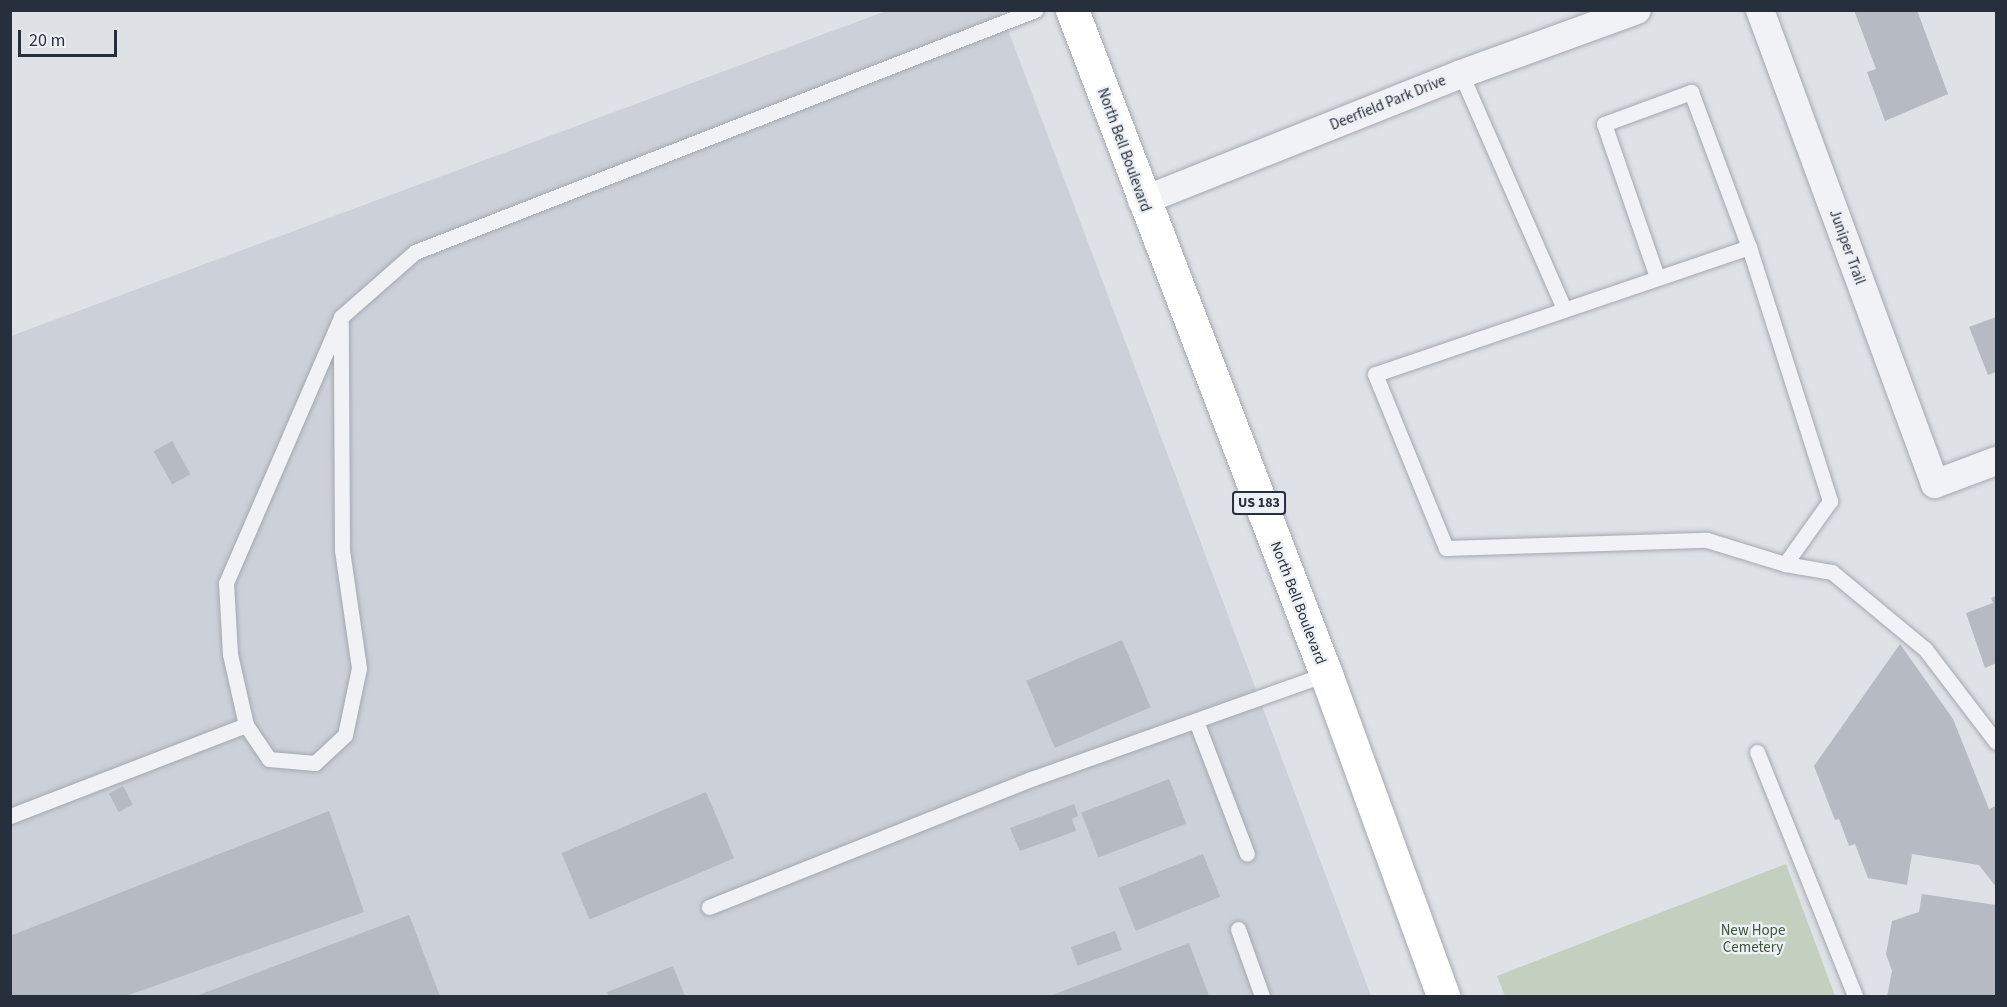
<!DOCTYPE html>
<html>
<head>
<meta charset="utf-8">
<style>
	body { margin:0 }
	#map { position:relative; width:2007px; height:1007px; overflow:hidden; background:#dee1e6; font-family:"Source Sans 3",sans-serif }
	div>[style] { position:absolute }
	.built>* { inset:0; background:#ccd0d8 }
	.green>* { inset:0; background:#c3d0bf }
	.building>* { inset:0; background:#b5bac3; transform-origin:0 0 }
	.roads { filter:drop-shadow(0 0 2px #a4a8b0) drop-shadow(0 0 2px #a4a8b0) }
	.service>* { height:15px; margin:-7.5px; padding:0 7.5px; transform-origin:7.5px; border-radius:7.5px; background:#f0f2f5 }
	.minor>* { height:28px; margin:-14px; padding:0 14px; transform-origin:14px; border-radius:14px; background:#f0f2f5 }
	.primary>* { height:33px; margin:-16.5px; padding:0 16.5px; transform-origin:16.5px; border-radius:16.5px; background:#fff }
	span { translate:-50% -50%; white-space:nowrap; text-align:center; line-height:1.15; -webkit-text-stroke:4.5px #edf0f4; paint-order:stroke }
	.shield-label span { padding:2px 4px; background:#edf0f4; border:2px solid; border-radius:4px; -webkit-text-stroke-width:0 }
	.shield-label { font-size:14px; color:#282f3c; font-weight:700 }
	.street-label { font-size:15px; color:#282f3c }
	.park-label { font-size:15px; color:#3b5736 }
	.frame { position:absolute; inset:0; border:12px solid #282f3c; pointer-events:none }
	.scale { position:absolute; left:18px; top:30px; width:99px; height:27px; box-sizing:border-box; border:3px solid #282f3c; border-top:0; padding-left:8px; font-size:18px; line-height:21px; white-space:nowrap; color:#282f3c; -webkit-text-stroke:4px #edf0f4; paint-order:stroke }
</style>
</head>
<body>
<div id="map">
	<div class="built">
		<div style="clip-path:polygon(886px 11px,1001px 11px,1371px 996px,11px 996px,11px 336px)"></div>
	</div>
	<div class="green">
		<div style="clip-path:polygon(1786px 864px,1835px 996px,1505px 996px,1497px 976px)"></div>
	</div>
	<div class="building">
		<div style="clip-path:polygon(1854px 10px,1917px 10px,1948px 94px,1885px 121px,1867px 72px,1876px 69px)"></div>
		<div style="clip-path:polygon(1996px 317px,1996px 372px,1988px 375px,1969px 327px)"></div>
		<div style="left:172px;top:441px;width:38px;height:21px;rotate:61deg"></div>
		<div style="clip-path:polygon(1996px 596px,1996px 663px,1985px 668px,1966px 613px,1993px 603px,1991px 598px)"></div>
		<div style="left:1122px;top:640px;width:73px;height:104px;rotate:67deg"></div>
		<div style="clip-path:polygon(1900px 644px,1953px 719px,1989px 809px,1996px 806px,1996px 887px,1979px 865px,1912px 854px,1907px 885px,1868px 878px,1855px 844px,1849px 846px,1839px 819px,1835px 820px,1814px 766px)"></div>
		<div style="left:1169px;top:779px;width:48px;height:94px;rotate:69deg"></div>
		<div style="left:123px;top:786px;width:21px;height:16px;rotate:62deg"></div>
		<div style="left:706px;top:792px;width:72px;height:157px;rotate:67deg"></div>
		<div style="clip-path:polygon(1074px 804px,1078px 816px,1072px 819px,1076px 831px,1020px 851px,1010px 828px)"></div>
		<div style="clip-path:polygon(329px 811px,364px 912px,126px 996px,10px 996px,10px 936px)"></div>
		<div style="left:1203px;top:854px;width:46px;height:91px;rotate:68deg"></div>
		<div style="clip-path:polygon(1922px 894px,1996px 905px,1996px 996px,1887px 996px,1892px 971px,1886px 954px,1892px 921px,1919px 912px)"></div>
		<div style="clip-path:polygon(409px 915px,440px 996px,196px 996px)"></div>
		<div style="left:1115px;top:931px;width:20px;height:47px;rotate:70deg"></div>
		<div style="clip-path:polygon(1189px 943px,1209px 996px,1050px 996px)"></div>
		<div style="clip-path:polygon(673px 966px,685px 996px,609px 996px,607px 992px)"></div>
	</div>
	<div class="roads">
		<div class="service">
			<div style="left:1461px;top:74px;width:257px;rotate:66.3deg"></div>
			<div style="left:1749px;top:247px;width:395px;rotate:161.2deg"></div>
			<div style="left:1375px;top:374px;width:188px;rotate:67.8deg"></div>
			<div style="left:1446px;top:548px;width:261px;rotate:-1.8deg"></div>
			<div style="left:1707px;top:540px;width:82px;rotate:17.1deg"></div>
			<div style="left:1785px;top:564px;width:48px;rotate:9.7deg"></div>
			<div style="left:1832px;top:572px;width:121px;rotate:39.6deg"></div>
			<div style="left:1925px;top:649px;width:117px;rotate:52.6deg"></div>
			<div style="left:1657px;top:277px;width:162px;rotate:-109.1deg"></div>
			<div style="left:1604px;top:124px;width:93px;rotate:-20.2deg"></div>
			<div style="left:1691px;top:92px;width:165px;rotate:69.5deg"></div>
			<div style="left:1749px;top:247px;width:267px;rotate:72.3deg"></div>
			<div style="left:1830px;top:501px;width:77px;rotate:125.5deg"></div>
			<div style="left:1196px;top:721px;width:142px;rotate:69deg"></div>
			<div style="left:246px;top:725px;width:41px;rotate:55.9deg"></div>
			<div style="left:269px;top:759px;width:46px;rotate:5deg"></div>
			<div style="left:315px;top:763px;width:41px;rotate:-43deg"></div>
			<div style="left:345px;top:735px;width:68px;rotate:-78.2deg"></div>
			<div style="left:359px;top:668px;width:119px;rotate:-98.2deg"></div>
			<div style="left:342px;top:550px;width:227px;rotate:-90.3deg"></div>
			<div style="left:1757px;top:752px;width:263px;rotate:68.1deg"></div>
			<div style="left:10px;top:816px;width:253px;rotate:-21.1deg"></div>
			<div style="left:246px;top:725px;width:73px;rotate:-102.7deg"></div>
			<div style="left:230px;top:654px;width:71px;rotate:-93.2deg"></div>
			<div style="left:226px;top:583px;width:290px;rotate:-66.6deg"></div>
			<div style="left:341px;top:317px;width:98px;rotate:-41.3deg"></div>
			<div style="left:415px;top:252px;width:666px;rotate:-21.32deg"></div>
			<div style="left:709px;top:907px;width:347px;rotate:-21.7deg"></div>
			<div style="left:1031px;top:779px;width:313px;rotate:-19.6deg"></div>
			<div style="left:1238px;top:929px;width:71px;rotate:70.3deg"></div>
		</div>
		<div class="minor">
			<div style="left:1760px;top:10px;width:505px;rotate:69.74deg"></div>
			<div style="left:1935px;top:484px;width:65px;rotate:-20.7deg"></div>
			<div style="left:1142px;top:201px;width:343px;rotate:-21.7deg"></div>
			<div style="left:1461px;top:74px;width:187px;rotate:-20deg"></div>
		</div>
		<div class="primary">
			<div style="left:1072px;top:10px;width:711px;rotate:69.07deg"></div>
			<div style="left:1326px;top:674px;width:343px;rotate:70deg"></div>
		</div>
	</div>
	<div class="shield-label">
		<span style="left:1259px;top:503px">US 183</span>
	</div>
	<div class="street-label">
		<span style="left:1388px;top:103px;rotate:-22deg">Deerfield Park Drive</span>
		<span style="left:1124px;top:150px;rotate:70deg">North Bell Boulevard</span>
		<span style="left:1847px;top:247px;rotate:70deg">Juniper Trail</span>
		<span style="left:1298px;top:603px;rotate:69deg">North Bell Boulevard</span>
	</div>
	<div class="park-label">
		<span style="left:1753px;top:939px">New Hope<br>Cemetery</span>
	</div>
	<div class="frame"></div>
	<div class="scale">20 m</div>
</div>
</body>
</html>
